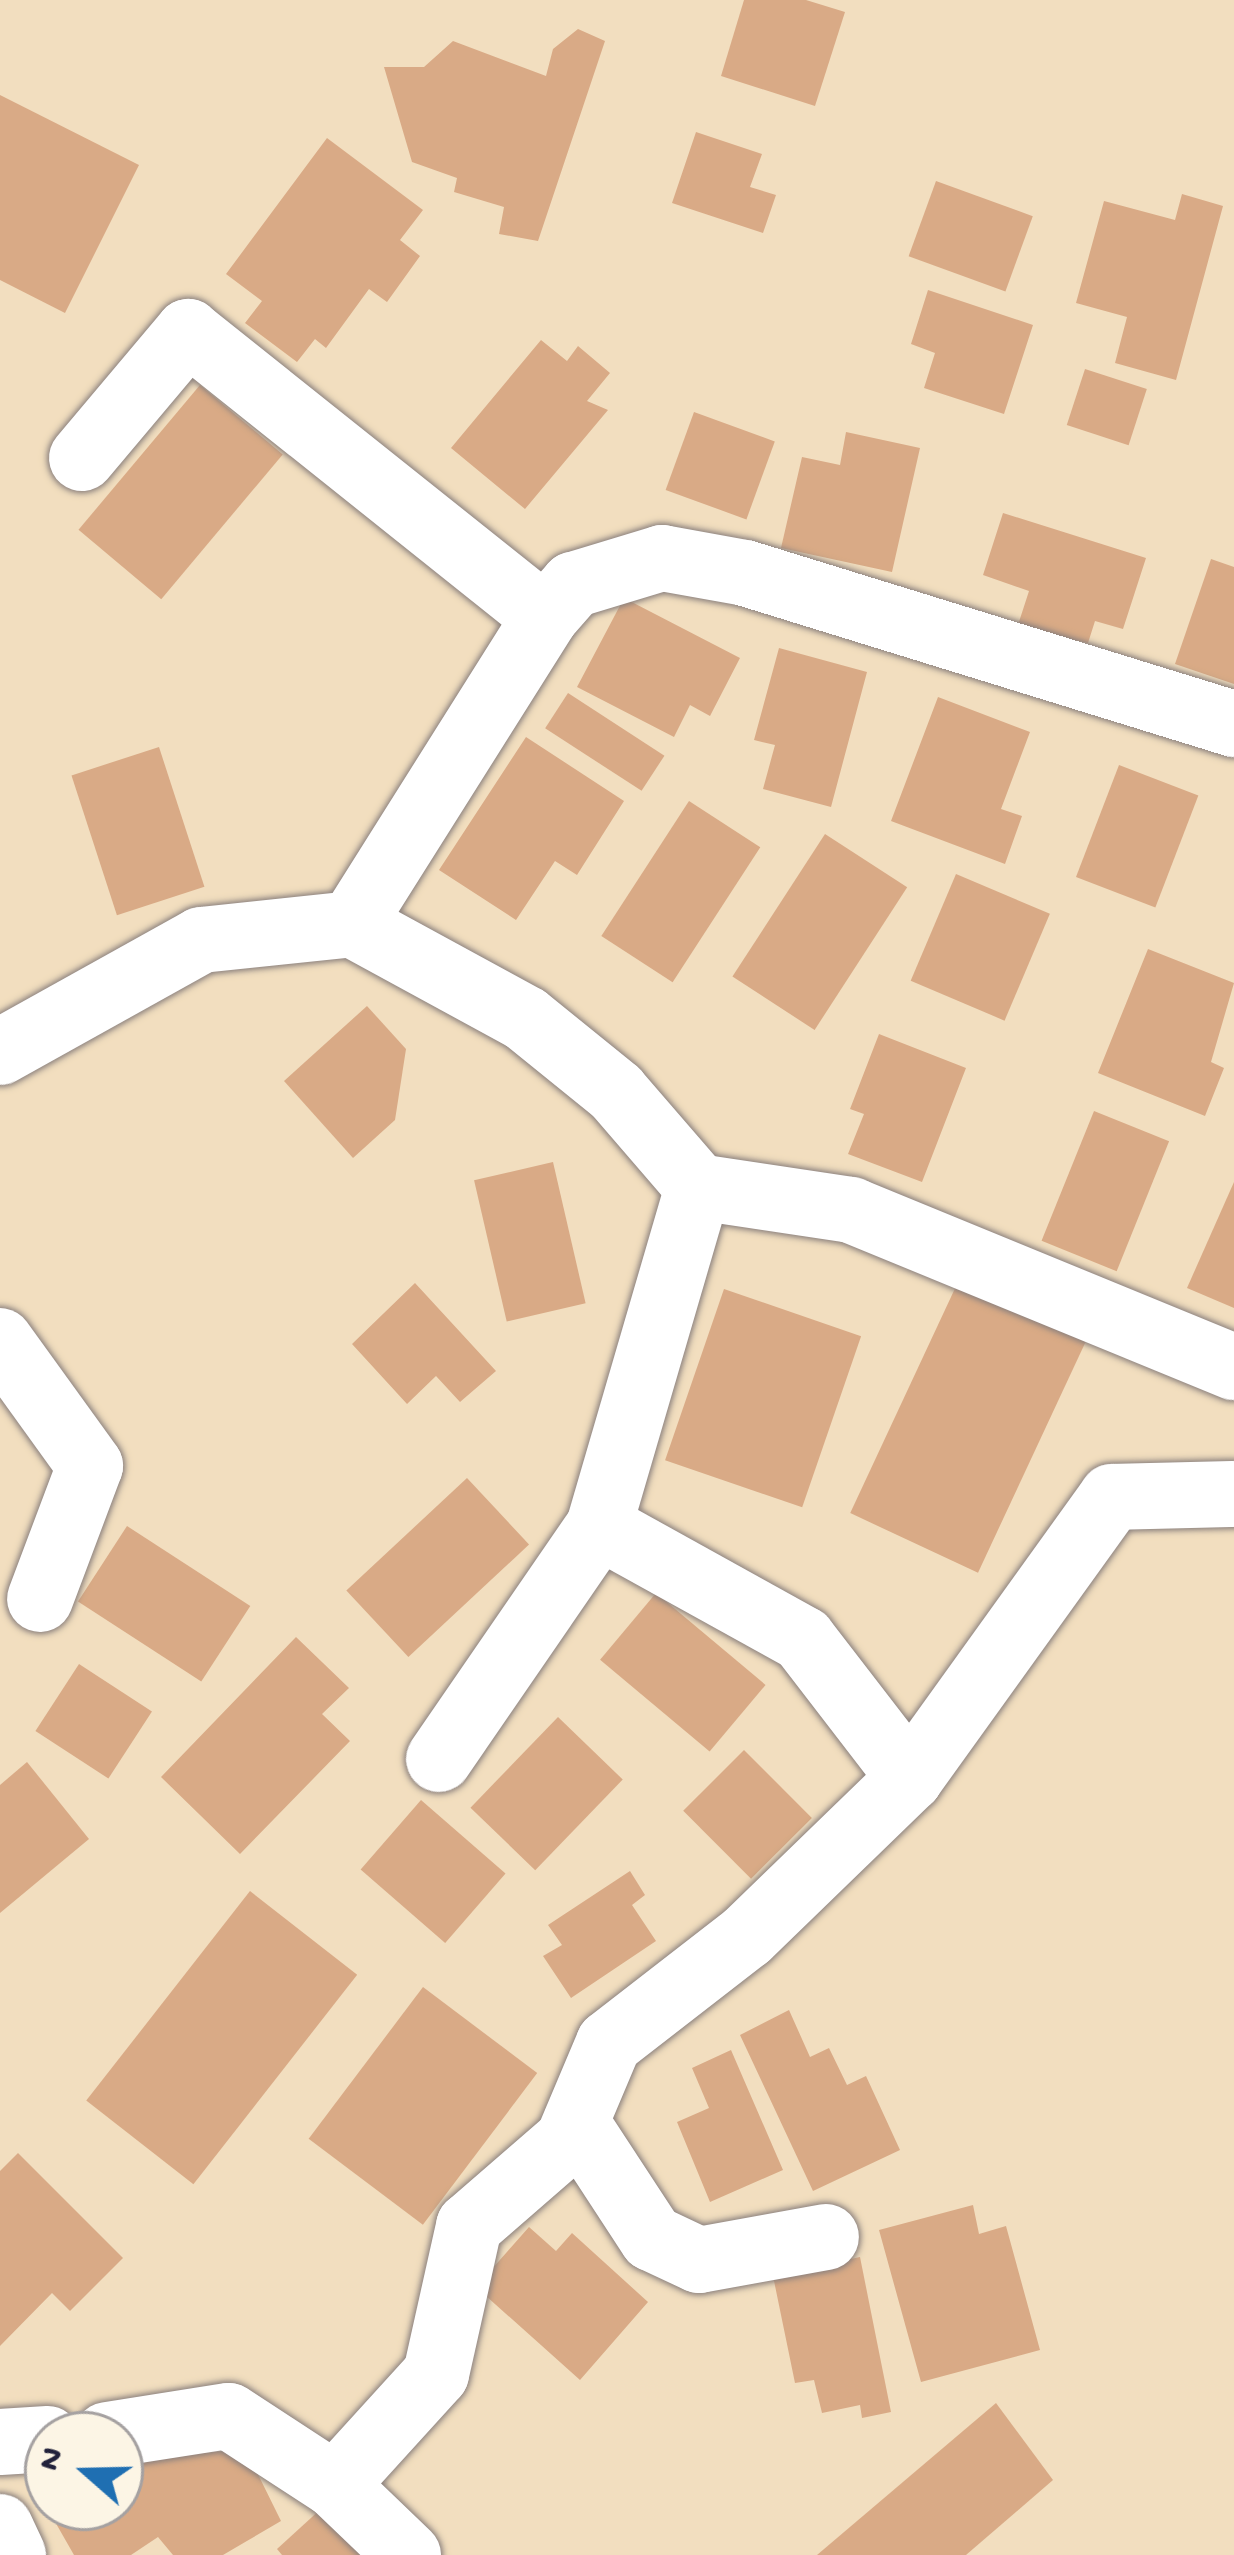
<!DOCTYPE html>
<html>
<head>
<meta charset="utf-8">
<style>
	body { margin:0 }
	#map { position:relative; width:1234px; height:2555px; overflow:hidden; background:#f2debf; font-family:"Gochi Hand",sans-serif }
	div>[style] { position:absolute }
	.building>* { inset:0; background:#d9aa86; transform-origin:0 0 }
	.roads { filter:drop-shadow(0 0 3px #8a807d) drop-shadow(0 0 3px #8a807d) }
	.minor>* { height:66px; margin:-33px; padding:0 33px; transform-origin:33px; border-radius:33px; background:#fff }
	span { translate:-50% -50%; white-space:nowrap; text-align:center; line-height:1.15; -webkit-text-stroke:12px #fcf5e5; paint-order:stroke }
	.north { position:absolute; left:24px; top:2411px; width:120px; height:120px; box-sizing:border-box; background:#fcf5e5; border:3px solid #a5a1a1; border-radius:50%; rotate:290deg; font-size:33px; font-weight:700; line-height:48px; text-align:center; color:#22223b }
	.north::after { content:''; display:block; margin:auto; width:42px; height:54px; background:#1f6fb2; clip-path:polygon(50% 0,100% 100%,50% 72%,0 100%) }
</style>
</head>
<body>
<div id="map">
	<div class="building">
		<div style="clip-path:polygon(744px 0,806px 0,845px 12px,815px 106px,721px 76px)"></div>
		<div style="clip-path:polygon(578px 29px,605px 41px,538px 241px,499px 234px,504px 207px,454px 192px,457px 178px,412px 162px,384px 67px,424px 67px,453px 41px,546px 76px,553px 49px)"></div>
		<div style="clip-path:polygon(0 95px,139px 165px,65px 313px,0 280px)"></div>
		<div style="clip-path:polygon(696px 132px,762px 154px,750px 187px,776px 195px,763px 233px,672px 203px)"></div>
		<div style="clip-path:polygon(327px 138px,423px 210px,400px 240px,420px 256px,387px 302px,369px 289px,326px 348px,315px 339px,297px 362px,245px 323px,262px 301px,226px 274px)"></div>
		<div style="left:936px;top:181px;width:103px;height:80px;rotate:20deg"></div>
		<div style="clip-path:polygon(1182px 194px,1223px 206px,1176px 380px,1115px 363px,1127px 317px,1076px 303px,1104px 201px,1175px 220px)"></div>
		<div style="clip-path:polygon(928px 290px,1033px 325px,1004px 414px,924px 388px,935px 353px,911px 344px)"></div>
		<div style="clip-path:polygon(541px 340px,567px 361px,578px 346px,610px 373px,587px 401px,608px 410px,525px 509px,451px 448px)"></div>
		<div style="left:1085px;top:369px;width:65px;height:59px;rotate:18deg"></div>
		<div style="left:200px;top:385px;width:108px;height:189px;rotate:40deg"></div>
		<div style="left:694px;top:412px;width:86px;height:83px;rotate:20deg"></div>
		<div style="clip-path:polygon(846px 432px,920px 448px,892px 572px,781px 548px,802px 457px,840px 465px)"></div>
		<div style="clip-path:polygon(1003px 513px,1146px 558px,1123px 629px,1095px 621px,1088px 643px,1017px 628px,1029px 591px,983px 575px)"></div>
		<div style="clip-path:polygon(1211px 559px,1234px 567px,1234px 684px,1175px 664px)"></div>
		<div style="clip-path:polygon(624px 598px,740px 658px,710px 716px,690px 705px,674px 737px,577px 687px)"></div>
		<div style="clip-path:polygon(779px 648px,867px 672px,831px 807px,763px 789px,775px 745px,754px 740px)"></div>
		<div style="left:568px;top:693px;width:115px;height:42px;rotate:33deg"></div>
		<div style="clip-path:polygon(938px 697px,1030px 732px,1001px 809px,1022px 816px,1005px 864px,891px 821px)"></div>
		<div style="clip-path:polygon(526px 737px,624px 801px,577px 875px,555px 861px,516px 920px,439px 870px)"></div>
		<div style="left:159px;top:747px;width:147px;height:92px;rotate:72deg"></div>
		<div style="left:1119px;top:765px;width:85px;height:120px;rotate:21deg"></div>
		<div style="left:689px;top:801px;width:85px;height:161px;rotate:33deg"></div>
		<div style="left:825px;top:834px;width:98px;height:170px;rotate:33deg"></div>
		<div style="left:956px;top:874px;width:102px;height:116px;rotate:23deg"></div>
		<div style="clip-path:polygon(1148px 949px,1234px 983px,1211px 1062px,1224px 1068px,1205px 1116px,1098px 1073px)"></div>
		<div style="clip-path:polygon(367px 1006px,406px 1049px,395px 1120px,353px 1158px,284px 1081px)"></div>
		<div style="clip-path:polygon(879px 1034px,966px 1068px,922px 1182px,848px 1154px,864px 1114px,850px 1109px)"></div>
		<div style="left:1094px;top:1111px;width:81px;height:140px;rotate:22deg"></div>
		<div style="left:553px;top:1162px;width:145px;height:81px;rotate:77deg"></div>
		<div style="clip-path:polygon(1234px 1182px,1234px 1308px,1187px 1288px)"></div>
		<div style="left:958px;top:1282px;width:141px;height:255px;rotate:25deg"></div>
		<div style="clip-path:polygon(415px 1283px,496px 1371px,460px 1402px,436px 1376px,407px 1404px,352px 1344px)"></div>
		<div style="left:724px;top:1289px;width:145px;height:181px;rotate:19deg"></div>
		<div style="left:467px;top:1478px;width:91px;height:165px;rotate:47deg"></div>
		<div style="left:127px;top:1526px;width:147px;height:90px;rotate:33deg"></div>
		<div style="left:656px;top:1593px;width:143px;height:87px;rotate:40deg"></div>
		<div style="clip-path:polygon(296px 1637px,349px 1688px,322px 1714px,350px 1741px,240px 1854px,161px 1777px)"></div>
		<div style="left:79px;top:1664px;width:87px;height:80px;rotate:33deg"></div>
		<div style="left:558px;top:1717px;width:90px;height:126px;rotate:44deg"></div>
		<div style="left:744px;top:1750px;width:96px;height:86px;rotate:45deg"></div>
		<div style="clip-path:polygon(27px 1762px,89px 1839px,0 1913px,0 1785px)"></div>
		<div style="left:421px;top:1800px;width:112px;height:92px;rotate:41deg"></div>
		<div style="clip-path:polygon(630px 1871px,645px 1895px,632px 1905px,656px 1941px,571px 1998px,543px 1956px,562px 1945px,548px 1925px)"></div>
		<div style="left:250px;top:1891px;width:136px;height:266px;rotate:38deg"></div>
		<div style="left:423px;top:1987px;width:143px;height:190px;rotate:37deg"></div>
		<div style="clip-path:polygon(789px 2010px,810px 2057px,829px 2048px,847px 2085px,866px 2076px,900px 2150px,813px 2191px,740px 2035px)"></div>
		<div style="clip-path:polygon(731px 2050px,783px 2170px,710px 2202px,677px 2122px,709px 2108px,692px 2068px)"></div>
		<div style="clip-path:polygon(18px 2153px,123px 2258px,70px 2311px,52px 2293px,0 2346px,0 2171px)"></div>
		<div style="clip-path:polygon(973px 2205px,979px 2234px,1006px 2226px,1040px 2350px,921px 2382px,879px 2230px)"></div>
		<div style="clip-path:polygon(529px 2227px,556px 2251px,572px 2233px,648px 2302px,580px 2380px,476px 2287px)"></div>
		<div style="clip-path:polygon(860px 2257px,891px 2412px,862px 2418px,860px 2405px,822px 2413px,814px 2380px,795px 2383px,773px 2276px)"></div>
		<div style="clip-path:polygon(996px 2403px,1053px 2480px,966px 2555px,817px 2555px)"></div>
		<div style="clip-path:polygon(246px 2450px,281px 2521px,223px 2555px,173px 2555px,158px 2537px,131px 2555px,74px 2555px,22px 2464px,48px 2463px,48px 2507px,120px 2507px,120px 2458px)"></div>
		<div style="clip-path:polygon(323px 2507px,365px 2555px,282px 2555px,277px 2549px)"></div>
	</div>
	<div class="roads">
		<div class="minor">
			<div style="left:82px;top:458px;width:165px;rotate:-49.9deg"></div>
			<div style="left:188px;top:332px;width:457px;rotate:38.6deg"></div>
			<div style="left:352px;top:924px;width:363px;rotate:-57.8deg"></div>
			<div style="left:545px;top:617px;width:43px;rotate:-48.8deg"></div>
			<div style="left:573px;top:585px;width:93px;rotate:-16.9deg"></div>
			<div style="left:662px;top:558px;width:84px;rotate:10.2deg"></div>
			<div style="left:745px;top:573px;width:512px;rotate:17.16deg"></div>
			<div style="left:0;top:1052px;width:230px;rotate:-29.1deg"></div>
			<div style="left:201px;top:940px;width:152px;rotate:-6deg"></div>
			<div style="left:352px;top:924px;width:198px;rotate:28.6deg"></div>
			<div style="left:526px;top:1019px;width:116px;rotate:39deg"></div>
			<div style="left:616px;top:1092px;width:125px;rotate:49.2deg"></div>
			<div style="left:698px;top:1187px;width:155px;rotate:8.5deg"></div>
			<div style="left:851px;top:1210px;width:414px;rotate:22.3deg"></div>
			<div style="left:0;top:1341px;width:154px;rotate:54.2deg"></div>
			<div style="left:90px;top:1466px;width:142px;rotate:110.6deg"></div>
			<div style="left:439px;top:1759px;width:283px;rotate:-55.5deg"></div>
			<div style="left:910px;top:1778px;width:346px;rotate:-54.3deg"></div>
			<div style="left:1112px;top:1497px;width:122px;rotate:-1.4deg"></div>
			<div style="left:576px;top:2122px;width:139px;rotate:56.8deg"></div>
			<div style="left:652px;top:2238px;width:52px;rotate:25.1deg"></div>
			<div style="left:699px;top:2260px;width:129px;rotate:-10.3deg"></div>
			<div style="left:107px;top:2435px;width:123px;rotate:-8.9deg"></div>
			<div style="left:229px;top:2416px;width:126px;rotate:33.1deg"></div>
			<div style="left:0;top:2442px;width:48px;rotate:-3.6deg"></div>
			<div style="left:0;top:2527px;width:31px;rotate:65deg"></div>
			<div style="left:408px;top:2555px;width:101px;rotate:-136.2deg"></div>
			<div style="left:335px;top:2485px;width:150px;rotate:-47.7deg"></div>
			<div style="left:436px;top:2374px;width:152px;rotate:-77.4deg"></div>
			<div style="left:469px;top:2226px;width:131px;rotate:-41deg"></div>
			<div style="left:568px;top:2140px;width:105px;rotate:-67.1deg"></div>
			<div style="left:609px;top:2043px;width:175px;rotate:-37.8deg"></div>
			<div style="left:747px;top:1936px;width:227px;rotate:-44.1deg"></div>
			<div style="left:910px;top:1778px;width:175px;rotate:-127.6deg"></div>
			<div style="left:803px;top:1639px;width:233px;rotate:-151deg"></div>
			<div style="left:599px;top:1526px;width:353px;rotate:-73.7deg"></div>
		</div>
	</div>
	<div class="north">N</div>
</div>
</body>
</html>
